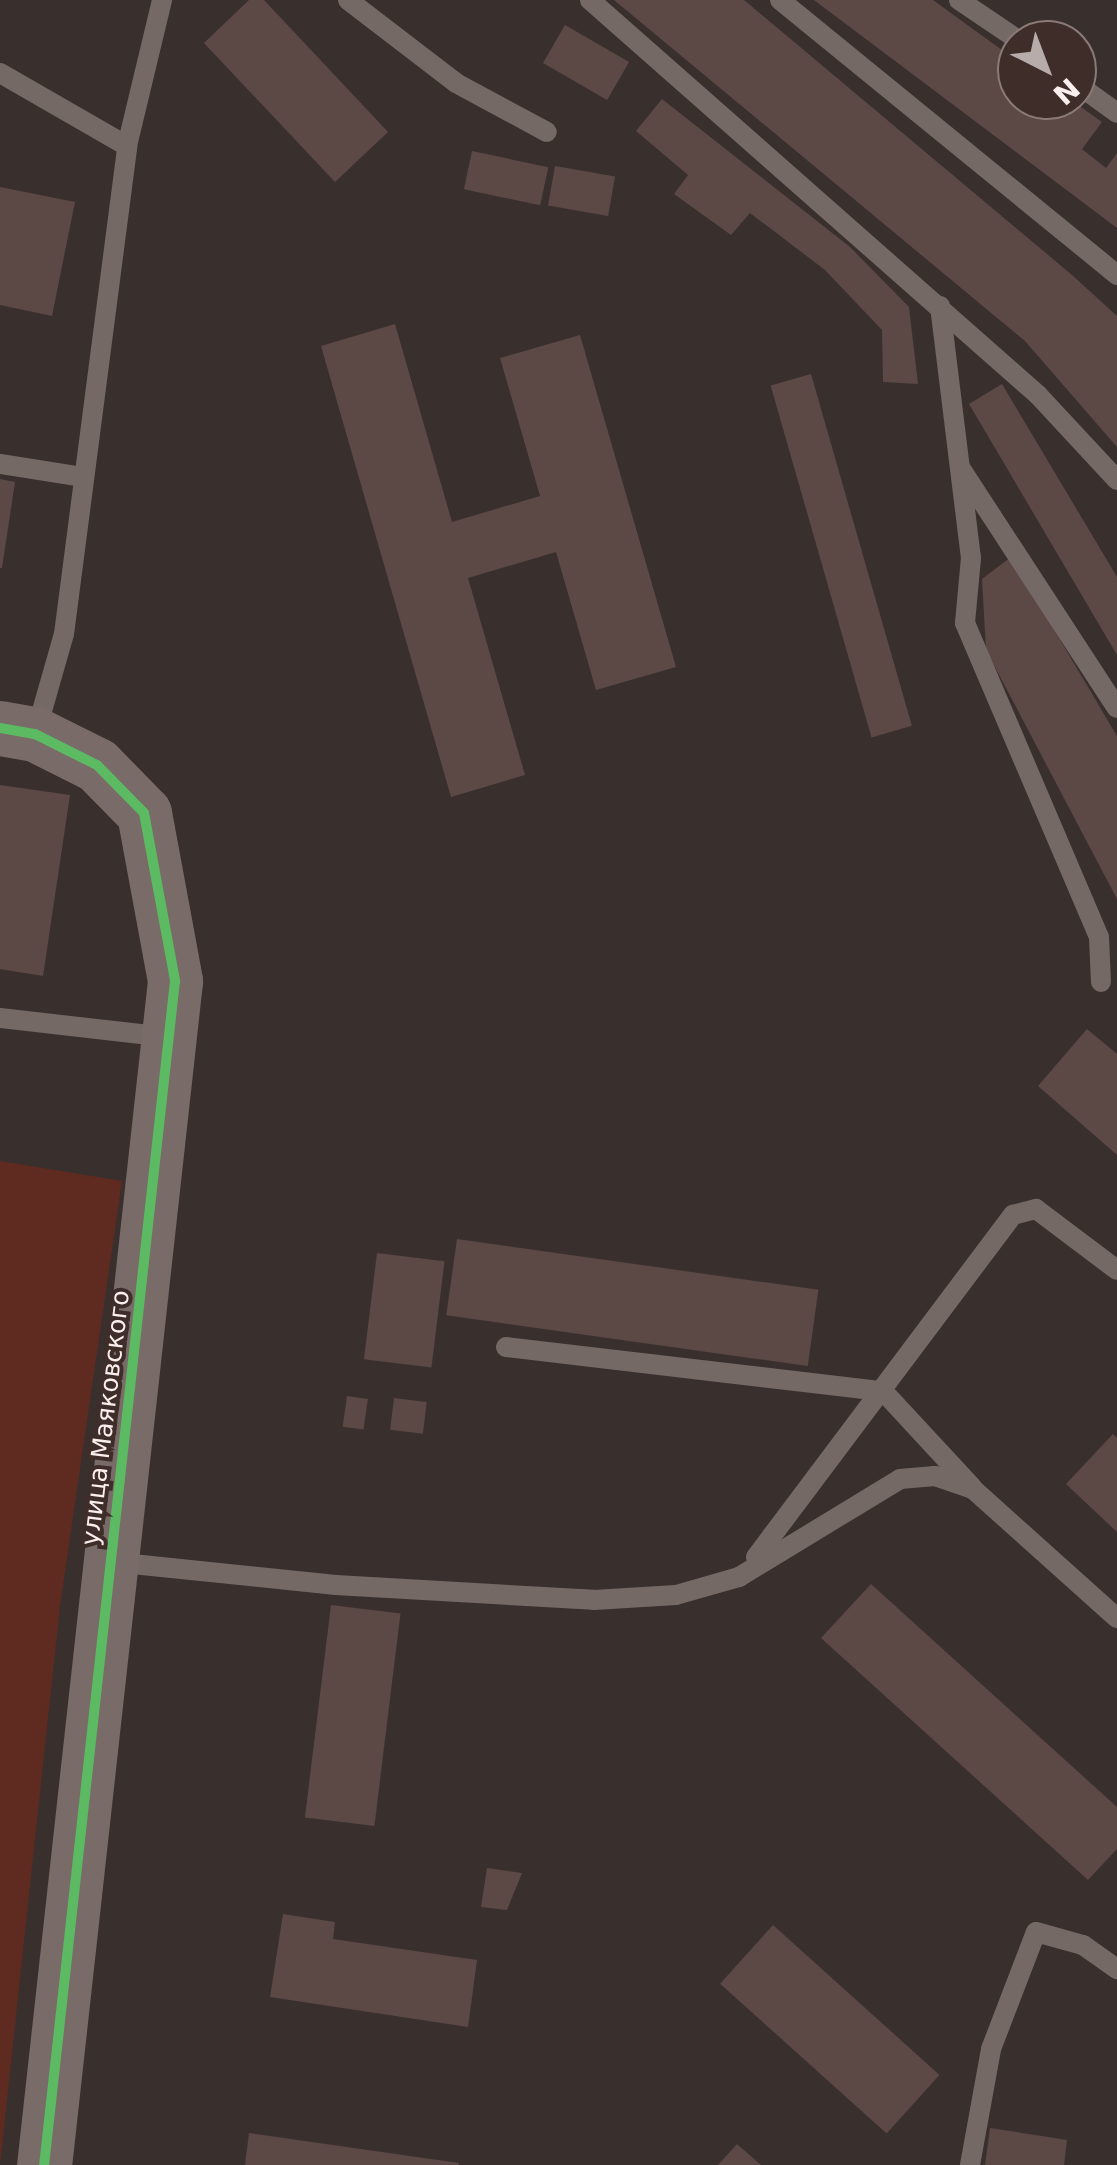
<!DOCTYPE html>
<html>
<head>
<meta charset="utf-8">
<style>
	body { margin:0 }
	#map { position:relative; width:1117px; height:2165px; overflow:hidden; background:#39302e; font-family:"DejaVu Sans",sans-serif }
	div>[style] { position:absolute }
	.green>* { inset:0; background:#5f2a1f }
	.building>* { inset:0; background:#5c4845; transform-origin:0 0 }
	.lane>* { height:20px; margin:-10px; padding:0 10px; transform-origin:10px; border-radius:10px; background:#756966 }
	.secondary>* { height:55px; margin:-27.5px; padding:0 27.5px; transform-origin:27.5px; border-radius:27.5px; background:#796b68 }
	.cycleway>* { height:10px; margin:-5px; padding:0 5px; transform-origin:5px; border-radius:5px; background:#5cba63 }
	span { translate:-50% -50%; white-space:nowrap; text-align:center; line-height:1.15; -webkit-text-stroke:8px #3e2d29; paint-order:stroke }
	.street-label { font-size:25px; color:#fbefed }
	.north { position:absolute; left:997px; top:20px; width:100px; height:100px; box-sizing:border-box; background:#3e2d29; border:2px solid #8a7b77; border-radius:50%; rotate:138deg; font-size:28px; font-weight:700; line-height:40px; text-align:center; color:#fbefed }
	.north::after { content:''; display:block; margin:auto; width:35px; height:45px; background:#b7acaa; clip-path:polygon(50% 0,100% 100%,50% 72%,0 100%) }
</style>
</head>
<body>
<div id="map">
	<div class="green">
		<div style="clip-path:polygon(0 1161px,122px 1181px,60px 1606px,0 2165px)"></div>
	</div>
	<div class="building">
		<div style="clip-path:polygon(249px 0,264px 0,388px 132px,335px 182px,204px 43px)"></div>
		<div style="clip-path:polygon(614px 0,744px 0,1072px 275px,1117px 316px,1117px 447px,1025px 341px)"></div>
		<div style="clip-path:polygon(814px 0,933px 0,1017px 61px,1017px 100px,1071px 100px,1102px 122px,1082px 149px,1106px 168px,1117px 153px,1117px 228px)"></div>
		<div style="left:565px;top:25px;width:74px;height:44px;rotate:30deg"></div>
		<div style="clip-path:polygon(662px 99px,850px 247px,909px 307px,918px 384px,883px 382px,882px 330px,825px 270px,750px 213px,731px 235px,674px 194px,688px 175px,636px 131px)"></div>
		<div style="left:472px;top:151px;width:78px;height:39px;rotate:12deg"></div>
		<div style="left:555px;top:166px;width:61px;height:40px;rotate:10deg"></div>
		<div style="clip-path:polygon(0 187px,75px 202px,52px 316px,0 305px)"></div>
		<div style="clip-path:polygon(395px 324px,452px 522px,540px 496px,500px 358px,580px 335px,676px 667px,596px 690px,556px 552px,468px 578px,525px 775px,451px 797px,321px 346px)"></div>
		<div style="left:811px;top:374px;width:366px;height:42px;rotate:74deg"></div>
		<div style="clip-path:polygon(1002px 384px,1117px 577px,1117px 655px,969px 404px)"></div>
		<div style="clip-path:polygon(0 479px,15px 482px,2px 568px,0 568px)"></div>
		<div style="clip-path:polygon(1011px 557px,1117px 736px,1117px 899px,986px 650px,982px 579px)"></div>
		<div style="clip-path:polygon(0 785px,70px 795px,43px 976px,0 969px)"></div>
		<div style="clip-path:polygon(1087px 1029px,1117px 1054px,1117px 1155px,1038px 1086px)"></div>
		<div style="left:457px;top:1239px;width:365px;height:77px;rotate:8deg"></div>
		<div style="left:377px;top:1253px;width:68px;height:107px;rotate:7deg"></div>
		<div style="left:347px;top:1396px;width:21px;height:31px;rotate:8deg"></div>
		<div style="left:394px;top:1398px;width:33px;height:32px;rotate:7deg"></div>
		<div style="clip-path:polygon(1113px 1434px,1117px 1438px,1117px 1532px,1066px 1484px)"></div>
		<div style="clip-path:polygon(871px 1584px,1117px 1807px,1117px 1849px,1088px 1880px,821px 1638px)"></div>
		<div style="left:331px;top:1605px;width:70px;height:214px;rotate:7deg"></div>
		<div style="clip-path:polygon(487px 1868px,522px 1873px,507px 1910px,481px 1907px)"></div>
		<div style="clip-path:polygon(283px 1914px,335px 1922px,333px 1939px,477px 1960px,468px 2027px,270px 1997px)"></div>
		<div style="left:773px;top:1925px;width:224px;height:79px;rotate:42deg"></div>
		<div style="clip-path:polygon(990px 2128px,1067px 2140px,1064px 2165px,985px 2165px)"></div>
		<div style="clip-path:polygon(249px 2133px,459px 2163px,458px 2165px,245px 2165px)"></div>
		<div style="clip-path:polygon(737px 2144px,761px 2165px,718px 2165px)"></div>
	</div>
	<div class="lane">
		<div style="left:348px;top:0;width:136px;rotate:37.5deg"></div>
		<div style="left:456px;top:83px;width:103px;rotate:28.3deg"></div>
		<div style="left:590px;top:0;width:597px;rotate:41.4deg"></div>
		<div style="left:1038px;top:395px;width:116px;rotate:47.1deg"></div>
		<div style="left:780px;top:0;width:435px;rotate:39.2deg"></div>
		<div style="left:959px;top:0;width:71px;rotate:34.1deg"></div>
		<div style="left:0;top:73px;width:146px;rotate:29.9deg"></div>
		<div style="left:1077px;top:84px;width:49px;rotate:35.9deg"></div>
		<div style="left:940px;top:306px;width:254px;rotate:83deg"></div>
		<div style="left:971px;top:558px;width:65px;rotate:95.3deg"></div>
		<div style="left:965px;top:623px;width:341px;rotate:66.9deg"></div>
		<div style="left:1099px;top:937px;width:45px;rotate:87.5deg"></div>
		<div style="left:0;top:464px;width:83px;rotate:9deg"></div>
		<div style="left:961px;top:469px;width:285px;rotate:56.9deg"></div>
		<div style="left:36px;top:732px;width:102px;rotate:-74.1deg"></div>
		<div style="left:64px;top:634px;width:492px;rotate:-82.6deg"></div>
		<div style="left:127px;top:146px;width:150px;rotate:-76.5deg"></div>
		<div style="left:0;top:1018px;width:168px;rotate:6.5deg"></div>
		<div style="left:506px;top:1347px;width:380px;rotate:6.7deg"></div>
		<div style="left:883px;top:1391px;width:131px;rotate:47.2deg"></div>
		<div style="left:756px;top:1557px;width:428px;rotate:-53.1deg"></div>
		<div style="left:1013px;top:1215px;width:24px;rotate:-15deg"></div>
		<div style="left:1036px;top:1209px;width:101px;rotate:37deg"></div>
		<div style="left:113px;top:1562px;width:224px;rotate:5.9deg"></div>
		<div style="left:336px;top:1585px;width:258px;rotate:3.3deg"></div>
		<div style="left:594px;top:1600px;width:82px;rotate:-3.5deg"></div>
		<div style="left:676px;top:1595px;width:66px;rotate:-15.9deg"></div>
		<div style="left:739px;top:1577px;width:188px;rotate:-31.3deg"></div>
		<div style="left:900px;top:1479px;width:35px;rotate:-5deg"></div>
		<div style="left:935px;top:1476px;width:40px;rotate:18.9deg"></div>
		<div style="left:973px;top:1489px;width:193px;rotate:41.9deg"></div>
		<div style="left:970px;top:2165px;width:118px;rotate:-79.7deg"></div>
		<div style="left:991px;top:2049px;width:125px;rotate:-69deg"></div>
		<div style="left:1036px;top:1932px;width:49px;rotate:15.5deg"></div>
		<div style="left:1083px;top:1945px;width:42px;rotate:35.2deg"></div>
	</div>
	<div class="secondary">
		<div style="left:0;top:728px;width:36px;rotate:10deg"></div>
		<div style="left:35px;top:734px;width:69px;rotate:26.6deg"></div>
		<div style="left:97px;top:765px;width:67px;rotate:45.6deg"></div>
		<div style="left:144px;top:813px;width:171px;rotate:79.5deg"></div>
		<div style="left:175px;top:981px;width:1191px;rotate:96.31deg"></div>
	</div>
	<div class="cycleway">
		<div style="left:0;top:728px;width:36px;rotate:10deg"></div>
		<div style="left:35px;top:734px;width:69px;rotate:26.6deg"></div>
		<div style="left:97px;top:765px;width:67px;rotate:45.6deg"></div>
		<div style="left:144px;top:813px;width:171px;rotate:79.5deg"></div>
		<div style="left:175px;top:981px;width:1191px;rotate:96.31deg"></div>
	</div>
	<div class="street-label">
		<span style="left:106px;top:1418px;rotate:-83deg">улица Маяковского</span>
	</div>
	<div class="north">N</div>
</div>
</body>
</html>
